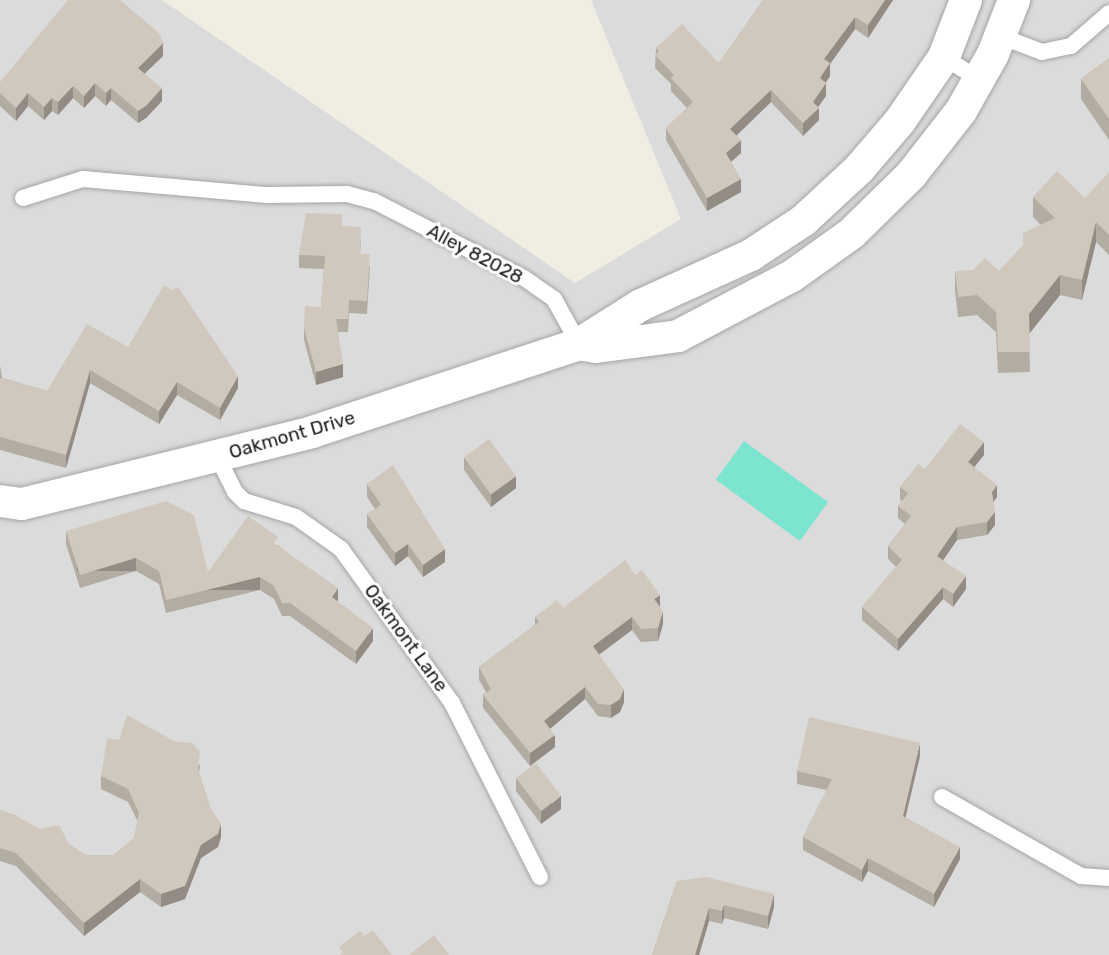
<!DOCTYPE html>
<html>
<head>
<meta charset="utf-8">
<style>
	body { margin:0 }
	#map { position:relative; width:1109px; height:955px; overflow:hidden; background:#f0eee3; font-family:Rubik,sans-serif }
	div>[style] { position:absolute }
	.residential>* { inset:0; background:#dcdbdb }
	.pitch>* { inset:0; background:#7ce4cf; transform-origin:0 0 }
	.roads { filter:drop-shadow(0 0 2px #a5a5a5) drop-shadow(0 0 2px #a5a5a5) }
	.service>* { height:16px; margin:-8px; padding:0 8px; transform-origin:8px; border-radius:8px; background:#fff }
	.minor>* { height:32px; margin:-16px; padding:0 16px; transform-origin:16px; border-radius:16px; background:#fff }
	.wall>* { inset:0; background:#b3aca2 }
	.shaded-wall>* { inset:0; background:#928c84; transform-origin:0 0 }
	.building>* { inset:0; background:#d0c8bc; transform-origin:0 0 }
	span { translate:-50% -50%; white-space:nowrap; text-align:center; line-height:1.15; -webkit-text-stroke:6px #fff; paint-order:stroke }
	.street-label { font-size:19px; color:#1e1e1e }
</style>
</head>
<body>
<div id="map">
	<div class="residential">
		<div style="clip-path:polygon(0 0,162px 0,575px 283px,681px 219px,591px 0,1109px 0,1109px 955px,0 955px)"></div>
	</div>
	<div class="pitch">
		<div style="left:744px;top:441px;width:104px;height:48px;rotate:36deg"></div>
	</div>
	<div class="roads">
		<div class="service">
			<div style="left:1000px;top:36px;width:45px;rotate:20.9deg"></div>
			<div style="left:1042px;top:52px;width:30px;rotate:-12deg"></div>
			<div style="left:1071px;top:46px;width:50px;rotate:-41deg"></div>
			<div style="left:944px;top:57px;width:40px;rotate:32.9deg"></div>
			<div style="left:23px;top:198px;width:63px;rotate:-17.6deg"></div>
			<div style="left:83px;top:179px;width:185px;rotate:5deg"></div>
			<div style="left:267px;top:195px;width:80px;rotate:-0.7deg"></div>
			<div style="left:347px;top:194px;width:28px;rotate:15deg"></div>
			<div style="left:374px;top:201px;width:169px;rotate:27.2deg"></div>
			<div style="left:524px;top:278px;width:37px;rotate:35deg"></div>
			<div style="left:554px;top:299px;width:51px;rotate:60.9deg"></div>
			<div style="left:217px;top:456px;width:40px;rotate:63.4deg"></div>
			<div style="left:235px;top:492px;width:13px;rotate:45deg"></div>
			<div style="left:244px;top:501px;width:54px;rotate:17.1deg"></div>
			<div style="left:296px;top:517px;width:55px;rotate:35.4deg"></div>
			<div style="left:341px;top:549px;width:190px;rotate:54.2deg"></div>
			<div style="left:452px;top:703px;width:195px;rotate:63.2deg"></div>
			<div style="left:942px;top:797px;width:160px;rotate:29.6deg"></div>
			<div style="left:1081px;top:876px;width:28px;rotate:4deg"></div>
		</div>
		<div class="minor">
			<div style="left:579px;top:344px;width:73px;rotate:-32.2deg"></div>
			<div style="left:641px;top:305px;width:121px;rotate:-24.4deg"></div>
			<div style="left:751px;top:255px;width:64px;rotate:-33.4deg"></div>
			<div style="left:804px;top:220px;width:75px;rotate:-42.8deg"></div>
			<div style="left:859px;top:169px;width:63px;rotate:-49.5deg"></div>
			<div style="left:900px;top:121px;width:78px;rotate:-55.5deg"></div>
			<div style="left:944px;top:57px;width:61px;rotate:-68.9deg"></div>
			<div style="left:0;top:501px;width:22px;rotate:8deg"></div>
			<div style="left:22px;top:504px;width:299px;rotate:-13.9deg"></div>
			<div style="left:312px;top:432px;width:281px;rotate:-18.2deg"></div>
			<div style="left:579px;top:344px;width:17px;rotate:10deg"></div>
			<div style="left:596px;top:347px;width:83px;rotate:-7.6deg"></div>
			<div style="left:678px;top:336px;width:129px;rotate:-27.8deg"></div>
			<div style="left:792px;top:276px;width:74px;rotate:-35.6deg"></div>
			<div style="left:852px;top:233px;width:83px;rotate:-44.5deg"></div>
			<div style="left:911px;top:175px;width:81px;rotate:-52deg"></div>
			<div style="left:961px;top:111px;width:65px;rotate:-60.7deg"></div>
			<div style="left:993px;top:54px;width:58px;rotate:-68.7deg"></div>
		</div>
	</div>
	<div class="wall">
		<div style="clip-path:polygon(763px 0,893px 0,868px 38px,855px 29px,830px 64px,830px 76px,826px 82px,826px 96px,818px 107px,819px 120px,803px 136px,771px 102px,736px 135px,741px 153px,731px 162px,741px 192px,707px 211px,666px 140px,666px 128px,687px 108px,671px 91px,671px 84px,655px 68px,656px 48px,719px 63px)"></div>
		<div style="clip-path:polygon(163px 56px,145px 73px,162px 101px,146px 118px,138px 123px,111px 100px,106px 106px,95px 96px,84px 108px,73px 98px,58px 115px,52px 111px,44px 120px,28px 106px,16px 121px,0 106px,0 82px)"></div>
		<div style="clip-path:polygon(1109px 58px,1109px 140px,1081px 99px,1081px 79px)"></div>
		<div style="clip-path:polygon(1109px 173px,1109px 255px,1096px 242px,1082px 300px,1060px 295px,1029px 334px,1030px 372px,998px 373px,996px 332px,977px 315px,958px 317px,955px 291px,955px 271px,999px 271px,1023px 246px,1041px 225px,1033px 217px,1033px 197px,1085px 198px)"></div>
		<div style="clip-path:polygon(342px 226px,361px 240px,360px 254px,370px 267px,367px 314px,349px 313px,348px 332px,338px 332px,343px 377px,316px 385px,304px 340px,304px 328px,321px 307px,324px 269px,299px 268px,299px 255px)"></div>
		<div style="clip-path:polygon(128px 347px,238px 388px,220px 420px,177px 395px,159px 424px,90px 383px,66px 468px,0 450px,0 365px,2px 378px,47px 391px)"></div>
		<div style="clip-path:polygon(984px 455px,974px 467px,997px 497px,993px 502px,995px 525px,987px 535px,957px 540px,943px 560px,966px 589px,953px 607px,943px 599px,898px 651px,862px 620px,862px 607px,896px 567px,888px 559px,888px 546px,905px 524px,898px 518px,898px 506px,902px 501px,900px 500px,900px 487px,925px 469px)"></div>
		<div style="clip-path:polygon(464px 457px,516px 488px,491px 507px,464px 470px)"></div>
		<div style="clip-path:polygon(367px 484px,445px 562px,423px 577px,408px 556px,395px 566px,367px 527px,367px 514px,375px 509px,367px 497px)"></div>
		<div style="clip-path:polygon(66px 531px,208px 572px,278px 545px,338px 600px,337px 601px,373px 641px,356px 664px,290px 616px,282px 616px,274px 599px,260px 590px,166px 613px,159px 584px,136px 571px,80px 588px,66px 544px)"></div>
		<div style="clip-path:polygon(660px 607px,663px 624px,658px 641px,641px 642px,632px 630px,599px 655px,624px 702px,620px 712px,611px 718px,598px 716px,585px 699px,550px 729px,555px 747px,530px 766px,483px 708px,483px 695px,486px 692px,479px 680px,479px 667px,535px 625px,535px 617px)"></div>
		<div style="clip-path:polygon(119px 740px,200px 765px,199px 773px,210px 807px,221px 837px,218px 847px,201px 858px,185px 899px,161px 907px,140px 892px,84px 936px,16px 866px,0 861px,0 810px,69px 844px,85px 855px,114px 855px,134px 838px,138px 822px,128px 802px,101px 789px,101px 776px)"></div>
		<div style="clip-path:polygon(920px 756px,905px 817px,960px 859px,934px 907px,868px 871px,862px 882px,803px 850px,803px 837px,827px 790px,797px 784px,797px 771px)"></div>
		<div style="clip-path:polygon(516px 778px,561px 809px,541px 824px,516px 791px)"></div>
		<div style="clip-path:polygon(677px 881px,774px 907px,768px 929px,724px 918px,722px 924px,709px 921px,699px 955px,652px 955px)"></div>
	</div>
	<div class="shaded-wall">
		<div style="clip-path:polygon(885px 0,893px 0,868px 38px,868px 25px)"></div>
		<div style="clip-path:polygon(855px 17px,855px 29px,830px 64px,830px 76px,820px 91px,820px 78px,824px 59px)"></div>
		<div style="clip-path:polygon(163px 43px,163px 56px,138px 80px,138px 68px)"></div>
		<div style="clip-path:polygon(95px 83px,95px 96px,84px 108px,84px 96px)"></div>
		<div style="clip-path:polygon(826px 83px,826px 96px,816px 110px,819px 108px,819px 120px,803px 136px,803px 123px,813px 102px)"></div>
		<div style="clip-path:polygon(73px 86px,73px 98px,58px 115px,58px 102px)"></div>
		<div style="clip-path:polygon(111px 88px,111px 100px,106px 106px,106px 93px)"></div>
		<div style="clip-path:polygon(162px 88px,162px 101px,146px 118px,138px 123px,138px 111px)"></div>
		<div style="clip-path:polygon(771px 90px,771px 102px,730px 142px,730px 129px)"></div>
		<div style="clip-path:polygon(28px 93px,28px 106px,16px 121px,16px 108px)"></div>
		<div style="clip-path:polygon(52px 98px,52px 111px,44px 120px,44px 107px)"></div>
		<div style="clip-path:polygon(741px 140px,741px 153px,726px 166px,726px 153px)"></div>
		<div style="clip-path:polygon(741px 179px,741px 192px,707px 211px,707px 198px)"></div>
		<div style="clip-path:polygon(1096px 222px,1096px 242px,1082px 300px,1082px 280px)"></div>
		<div style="clip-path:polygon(1060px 275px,1060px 295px,1029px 334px,1029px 314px)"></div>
		<div style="clip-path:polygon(343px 364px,343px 377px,316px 385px,316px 372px)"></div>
		<div style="clip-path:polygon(90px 370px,90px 383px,66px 468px,66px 455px)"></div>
		<div style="clip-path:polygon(238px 376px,238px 388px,220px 420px,220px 408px)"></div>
		<div style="clip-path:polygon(177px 382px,177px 395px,159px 424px,159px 411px)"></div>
		<div style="clip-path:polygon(984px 442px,984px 455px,968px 475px,968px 462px)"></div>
		<div style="clip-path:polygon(516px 476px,516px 488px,491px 507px,491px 494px)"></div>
		<div style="clip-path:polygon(997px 485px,997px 497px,992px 504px,992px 492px)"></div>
		<div style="clip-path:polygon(995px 512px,995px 525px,987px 535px,987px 522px)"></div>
		<div style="clip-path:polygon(957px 527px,957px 540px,937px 569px,937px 556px)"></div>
		<div style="clip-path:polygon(408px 544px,408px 556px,395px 566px,395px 553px)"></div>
		<div style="clip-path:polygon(445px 549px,445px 562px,423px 577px,423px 565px)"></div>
		<div style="left:136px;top:558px;width:13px;height:59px;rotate:90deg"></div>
		<div style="clip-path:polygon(966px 576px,966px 589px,953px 607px,953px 594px)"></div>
		<div style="left:260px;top:577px;width:13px;height:97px;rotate:90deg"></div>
		<div style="clip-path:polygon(943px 587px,943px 599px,898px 651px,898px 639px)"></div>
		<div style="clip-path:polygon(338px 588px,338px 600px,332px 610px,332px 597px)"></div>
		<div style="clip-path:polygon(660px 595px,660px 607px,654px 599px)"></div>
		<div style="clip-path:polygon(663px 611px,663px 624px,658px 641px,658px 628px)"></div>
		<div style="clip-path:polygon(632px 617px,632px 630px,593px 659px,593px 646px)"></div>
		<div style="clip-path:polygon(373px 628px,373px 641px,356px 664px,356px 651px)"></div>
		<div style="clip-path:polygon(585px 687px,585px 699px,544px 734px,544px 721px)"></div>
		<div style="clip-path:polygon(624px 689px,624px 702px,620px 712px,611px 718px,611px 705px)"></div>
		<div style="clip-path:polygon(555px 735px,555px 747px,530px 766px,530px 753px)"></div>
		<div style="clip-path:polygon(920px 743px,920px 756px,903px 828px,903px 816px)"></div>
		<div style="clip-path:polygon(561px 796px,561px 809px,541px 824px,541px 812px)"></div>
		<div style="clip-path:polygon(221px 824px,221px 837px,218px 847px,201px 858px,185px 899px,161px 907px,161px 894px,201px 845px)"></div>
		<div style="clip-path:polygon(960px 847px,960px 859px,934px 907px,934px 894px)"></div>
		<div style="clip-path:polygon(868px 858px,868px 871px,862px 882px,862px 870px)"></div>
		<div style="clip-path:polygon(140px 879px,140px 892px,84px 936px,84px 923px)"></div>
		<div style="clip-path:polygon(774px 894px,774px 907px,768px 929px,768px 916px)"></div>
		<div style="clip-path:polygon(724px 905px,724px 918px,722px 924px,722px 911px)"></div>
		<div style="clip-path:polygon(709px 908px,709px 921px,699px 955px,695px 955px)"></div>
	</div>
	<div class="building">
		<div style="clip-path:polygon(68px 0,120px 0,160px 34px,163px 43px,138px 68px,162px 88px,146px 106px,138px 111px,111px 88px,106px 93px,95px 83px,84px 96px,73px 86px,58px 102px,52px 98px,44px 107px,28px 93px,16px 108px,0 93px,0 82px)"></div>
		<div style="clip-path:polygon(763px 0,885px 0,868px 25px,855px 17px,824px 59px,830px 63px,820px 78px,826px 83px,813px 102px,819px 108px,803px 123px,771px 90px,730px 129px,741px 140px,726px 153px,741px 179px,707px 198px,666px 128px,693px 102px,671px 78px,674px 75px,655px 55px,659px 51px,656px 48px,682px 24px,719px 63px)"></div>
		<div style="clip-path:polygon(1109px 58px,1109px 119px,1081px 79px)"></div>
		<div style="clip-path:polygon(1057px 171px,1085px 198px,1109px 173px,1109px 235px,1096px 222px,1082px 280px,1060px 275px,1029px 314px,1030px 352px,998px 352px,996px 312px,977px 295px,958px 297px,955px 271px,973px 270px,985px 258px,999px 271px,1023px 245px,1023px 233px,1055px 218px,1033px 197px)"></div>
		<div style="clip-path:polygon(306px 213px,342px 214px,342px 226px,361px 227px,360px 254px,370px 254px,367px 301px,349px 300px,348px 319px,336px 319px,343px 364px,316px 372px,304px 328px,305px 306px,321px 307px,325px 256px,299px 255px)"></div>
		<div style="clip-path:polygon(164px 285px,172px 290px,178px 287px,238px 376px,220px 408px,177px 382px,159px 411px,90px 370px,66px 455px,0 437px,0 378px,47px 391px,87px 324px,128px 347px)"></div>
		<div style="clip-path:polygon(960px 424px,984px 442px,968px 462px,997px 485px,992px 492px,995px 512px,987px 522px,957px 527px,937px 556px,966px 576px,953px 594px,943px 587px,898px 639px,862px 607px,902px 560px,888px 546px,911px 516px,898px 506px,908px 493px,900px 487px,918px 464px,925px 469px)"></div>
		<div style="left:489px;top:439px;width:46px;height:31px;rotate:54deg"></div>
		<div style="clip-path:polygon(393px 465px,445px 549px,423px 565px,408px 544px,395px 553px,367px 514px,381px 505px,367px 484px)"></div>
		<div style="clip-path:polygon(166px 501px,194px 515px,208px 572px,248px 516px,278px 537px,274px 543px,338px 588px,332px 597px,373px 628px,356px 651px,290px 603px,282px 603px,274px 586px,260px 577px,166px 600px,159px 571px,136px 558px,80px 575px,66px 531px)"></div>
		<div style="clip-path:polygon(625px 560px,635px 575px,642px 570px,660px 595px,654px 599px,663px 611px,658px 628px,641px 629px,632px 617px,593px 646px,624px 689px,620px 699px,611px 705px,598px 704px,585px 687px,544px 721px,555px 735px,530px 753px,483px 695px,491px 689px,479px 667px,539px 622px,535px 617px,557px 600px,563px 608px)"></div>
		<div style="clip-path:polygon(127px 715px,174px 741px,192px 743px,200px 752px,198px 770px,210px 807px,221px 824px,218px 834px,201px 845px,185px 886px,161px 894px,140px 879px,84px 923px,16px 853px,0 848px,0 810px,15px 815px,40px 829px,59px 825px,69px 844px,85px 855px,114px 855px,134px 838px,139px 813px,128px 789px,101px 776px,107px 738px,119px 740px)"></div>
		<div style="clip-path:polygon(809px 717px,920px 743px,903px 816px,960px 847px,934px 894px,868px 858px,862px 870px,803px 837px,832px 779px,797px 771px)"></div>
		<div style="left:536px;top:763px;width:41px;height:25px;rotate:53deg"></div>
		<div style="clip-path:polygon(707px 877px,774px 894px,768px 916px,724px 905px,722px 911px,709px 908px,695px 955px,652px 955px,677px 881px)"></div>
		<div style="clip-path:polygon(373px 930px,392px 955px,340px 955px,343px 952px,339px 947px,360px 931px,364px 936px)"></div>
		<div style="clip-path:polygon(434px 935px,449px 955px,409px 955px)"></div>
	</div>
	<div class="street-label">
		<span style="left:475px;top:254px;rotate:28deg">Alley 82028</span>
		<span style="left:292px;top:435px;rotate:-16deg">Oakmont Drive</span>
		<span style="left:406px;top:638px;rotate:54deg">Oakmont Lane</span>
	</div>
</div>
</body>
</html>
